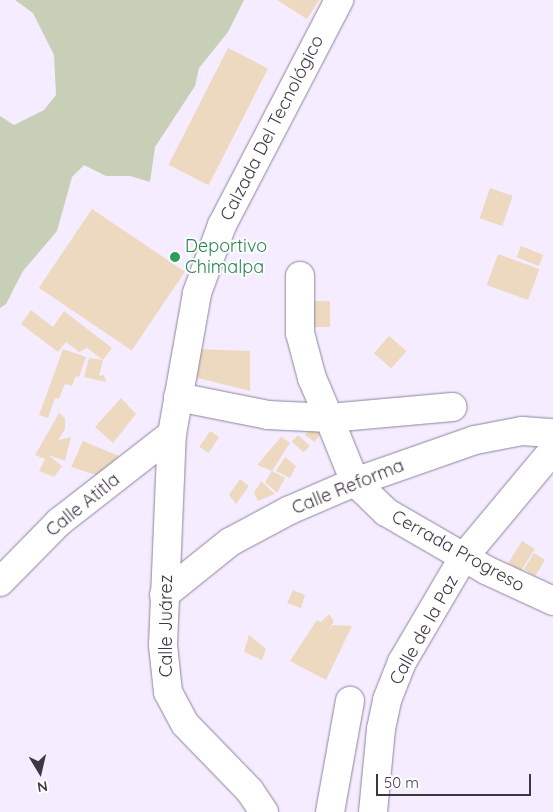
<!DOCTYPE html>
<html>
<head>
<meta charset="utf-8">
<style>
	body { margin:0 }
	#map { position:relative; width:553px; height:812px; overflow:hidden; background:#f5edff; font-family:Quicksand,sans-serif }
	div>[style] { position:absolute }
	.green>* { inset:0; background:#c7cfb7 }
	.building>* { inset:0; background:#ecd9bf; transform-origin:0 0 }
	.roads { filter:drop-shadow(0 0 1px #8f829d) drop-shadow(0 0 1px #8f829d) }
	.minor>* { height:28px; margin:-14px; padding:0 14px; transform-origin:14px; border-radius:14px; background:#fff }
	.dots>* { width:14px; height:14px; translate:-50% -50%; box-sizing:border-box; border:2px solid #fefefe; border-radius:50% }
	span { translate:-50% -50%; white-space:nowrap; text-align:center; line-height:1.15; -webkit-text-stroke:4px #fefefe; paint-order:stroke }
	.street-label { font-size:18px; color:#3c3742 }
	.leisure-label { font-size:18px; color:#27864d }
	.left { translate:0 -50%; text-align:left }
	.north { position:absolute; left:15px; top:747px; width:50px; height:50px; -webkit-text-stroke:4px #fefefe; paint-order:stroke; rotate:171deg; font-size:14px; font-weight:700; line-height:20px; text-align:center; color:#3c3742 }
	.north::after { content:''; display:block; margin:auto; width:18px; height:22px; background:#3c3742; clip-path:polygon(50% 0,100% 100%,50% 72%,0 100%) }
	.scale { position:absolute; left:376px; top:774px; width:155px; height:22px; box-sizing:border-box; border:2px solid #3c3742; border-top:0; padding-left:6px; font-size:15px; line-height:18px; white-space:nowrap; color:#3c3742; -webkit-text-stroke:4px #fefefe; paint-order:stroke }
</style>
</head>
<body>
<div id="map">
	<div class="green">
		<div style="clip-path:polygon(15px 0,244px 0,228px 32px,199px 68px,195px 86px,155px 147px,150px 182px,130px 176px,106px 176px,84px 165px,72px 177px,57px 231px,23px 271px,6px 304px,0 308px,0 116px,14px 125px,44px 110px,56px 95px,54px 55px,33px 13px)"></div>
	</div>
	<div class="building">
		<div style="clip-path:polygon(277px 0,319px 0,307px 19px)"></div>
		<div style="left:228px;top:48px;width:45px;height:131px;rotate:27deg"></div>
		<div style="left:490px;top:188px;width:24px;height:32px;rotate:19deg"></div>
		<div style="left:92px;top:209px;width:112px;height:95px;rotate:34deg"></div>
		<div style="left:521px;top:246px;width:24px;height:12px;rotate:22deg"></div>
		<div style="left:498px;top:254px;width:44px;height:33px;rotate:20deg"></div>
		<div style="left:314px;top:301px;width:16px;height:26px"></div>
		<div style="clip-path:polygon(31px 310px,53px 327px,64px 311px,112px 348px,103px 360px,87px 348px,79px 352px,66px 342px,58px 352px,21px 324px)"></div>
		<div style="left:389px;top:336px;width:23px;height:23px;rotate:41deg"></div>
		<div style="clip-path:polygon(63px 349px,86px 357px,79px 377px,76px 376px,72px 386px,65px 384px,59px 399px,55px 398px,48px 418px,39px 415px)"></div>
		<div style="clip-path:polygon(194px 349px,250px 351px,250px 391px,190px 376px)"></div>
		<div style="clip-path:polygon(89px 358px,103px 360px,99px 376px,104px 375px,106px 382px,84px 377px)"></div>
		<div style="clip-path:polygon(121px 398px,136px 414px,113px 443px,95px 427px)"></div>
		<div style="clip-path:polygon(59px 413px,65px 418px,65px 429px,58px 440px,71px 437px,65px 461px,48px 455px,62px 466px,54px 477px,39px 471px,45px 459px,35px 455px)"></div>
		<div style="left:314px;top:422px;width:12px;height:16px;rotate:35deg"></div>
		<div style="left:210px;top:431px;width:11px;height:19px;rotate:34deg"></div>
		<div style="left:298px;top:435px;width:16px;height:9px;rotate:43deg"></div>
		<div style="clip-path:polygon(281px 437px,290px 443px,272px 471px,257px 465px)"></div>
		<div style="clip-path:polygon(83px 441px,119px 456px,99px 476px,71px 467px)"></div>
		<div style="clip-path:polygon(285px 457px,296px 466px,290px 478px,276px 471px)"></div>
		<div style="clip-path:polygon(272px 471px,285px 478px,277px 493px,265px 482px)"></div>
		<div style="clip-path:polygon(240px 479px,249px 486px,236px 504px,229px 495px)"></div>
		<div style="clip-path:polygon(261px 481px,275px 494px,258px 501px,254px 493px)"></div>
		<div style="left:522px;top:541px;width:15px;height:26px;rotate:32deg"></div>
		<div style="left:534px;top:553px;width:13px;height:19px;rotate:32deg"></div>
		<div style="clip-path:polygon(293px 590px,305px 595px,301px 608px,287px 603px)"></div>
		<div style="clip-path:polygon(329px 614px,334px 621px,328px 632px,333px 625px,352px 626px,326px 680px,290px 661px,317px 620px,321px 622px)"></div>
		<div style="clip-path:polygon(249px 635px,266px 649px,262px 660px,244px 652px)"></div>
	</div>
	<div class="roads">
		<div class="minor">
			<div style="left:300px;top:276px;width:57px;rotate:90deg"></div>
			<div style="left:300px;top:333px;width:47px;rotate:75.1deg"></div>
			<div style="left:312px;top:378px;width:43px;rotate:67deg"></div>
			<div style="left:329px;top:418px;width:124px;rotate:-5.1deg"></div>
			<div style="left:178px;top:397px;width:92px;rotate:11.3deg"></div>
			<div style="left:268px;top:415px;width:61px;rotate:2.8deg"></div>
			<div style="left:329px;top:418px;width:69px;rotate:67.9deg"></div>
			<div style="left:355px;top:482px;width:43px;rotate:44.1deg"></div>
			<div style="left:386px;top:512px;width:116px;rotate:30.1deg"></div>
			<div style="left:486px;top:570px;width:74px;rotate:24.8deg"></div>
			<div style="left:0;top:582px;width:84px;rotate:-45.5deg"></div>
			<div style="left:59px;top:522px;width:143px;rotate:-37.9deg"></div>
			<div style="left:164px;top:595px;width:85px;rotate:-38.8deg"></div>
			<div style="left:230px;top:542px;width:68px;rotate:-28.1deg"></div>
			<div style="left:290px;top:510px;width:71px;rotate:-23.3deg"></div>
			<div style="left:355px;top:482px;width:127px;rotate:-19.3deg"></div>
			<div style="left:475px;top:440px;width:48px;rotate:-10.8deg"></div>
			<div style="left:522px;top:431px;width:31px;rotate:4deg"></div>
			<div style="left:264px;top:812px;width:25px;rotate:-124deg"></div>
			<div style="left:250px;top:791px;width:93px;rotate:-134.1deg"></div>
			<div style="left:185px;top:724px;width:36px;rotate:-118deg"></div>
			<div style="left:168px;top:692px;width:47px;rotate:-96.1deg"></div>
			<div style="left:163px;top:645px;width:211px;rotate:-87.6deg"></div>
			<div style="left:172px;top:434px;width:143px;rotate:-79.9deg"></div>
			<div style="left:197px;top:293px;width:72px;rotate:-69.8deg"></div>
			<div style="left:222px;top:225px;width:254px;rotate:-62.5deg"></div>
			<div style="left:330px;top:812px;width:113px;rotate:-79.8deg"></div>
			<div style="left:373px;top:812px;width:83px;rotate:-84.5deg"></div>
			<div style="left:381px;top:729px;width:30px;rotate:-78deg"></div>
			<div style="left:387px;top:700px;width:41px;rotate:-68.5deg"></div>
			<div style="left:402px;top:662px;width:121px;rotate:-59.6deg"></div>
			<div style="left:463px;top:558px;width:141px;rotate:-50.2deg"></div>
		</div>
	</div>
	<div class="dots">
		<div style="left:175px;top:257px;background:#2e9e5b"></div>
	</div>
	<div class="street-label">
		<span style="left:272px;top:128px;rotate:-63deg">Calzada Del Tecnológico</span>
		<span style="left:348px;top:487px;rotate:-22deg">Calle Reforma</span>
		<span style="left:83px;top:505px;rotate:-39deg">Calle Atitla</span>
		<span style="left:458px;top:551px;rotate:29deg">Cerrada Progreso</span>
		<span style="left:166px;top:626px;rotate:-90deg">Calle Juárez</span>
		<span style="left:424px;top:630px;rotate:-61deg">Calle de la Paz</span>
	</div>
	<div class="leisure-label">
		<span class="left" style="left:185px;top:257px">Deportivo<br>Chimalpa</span>
	</div>
	<div class="north">N</div>
	<div class="scale">50 m</div>
</div>
</body>
</html>
